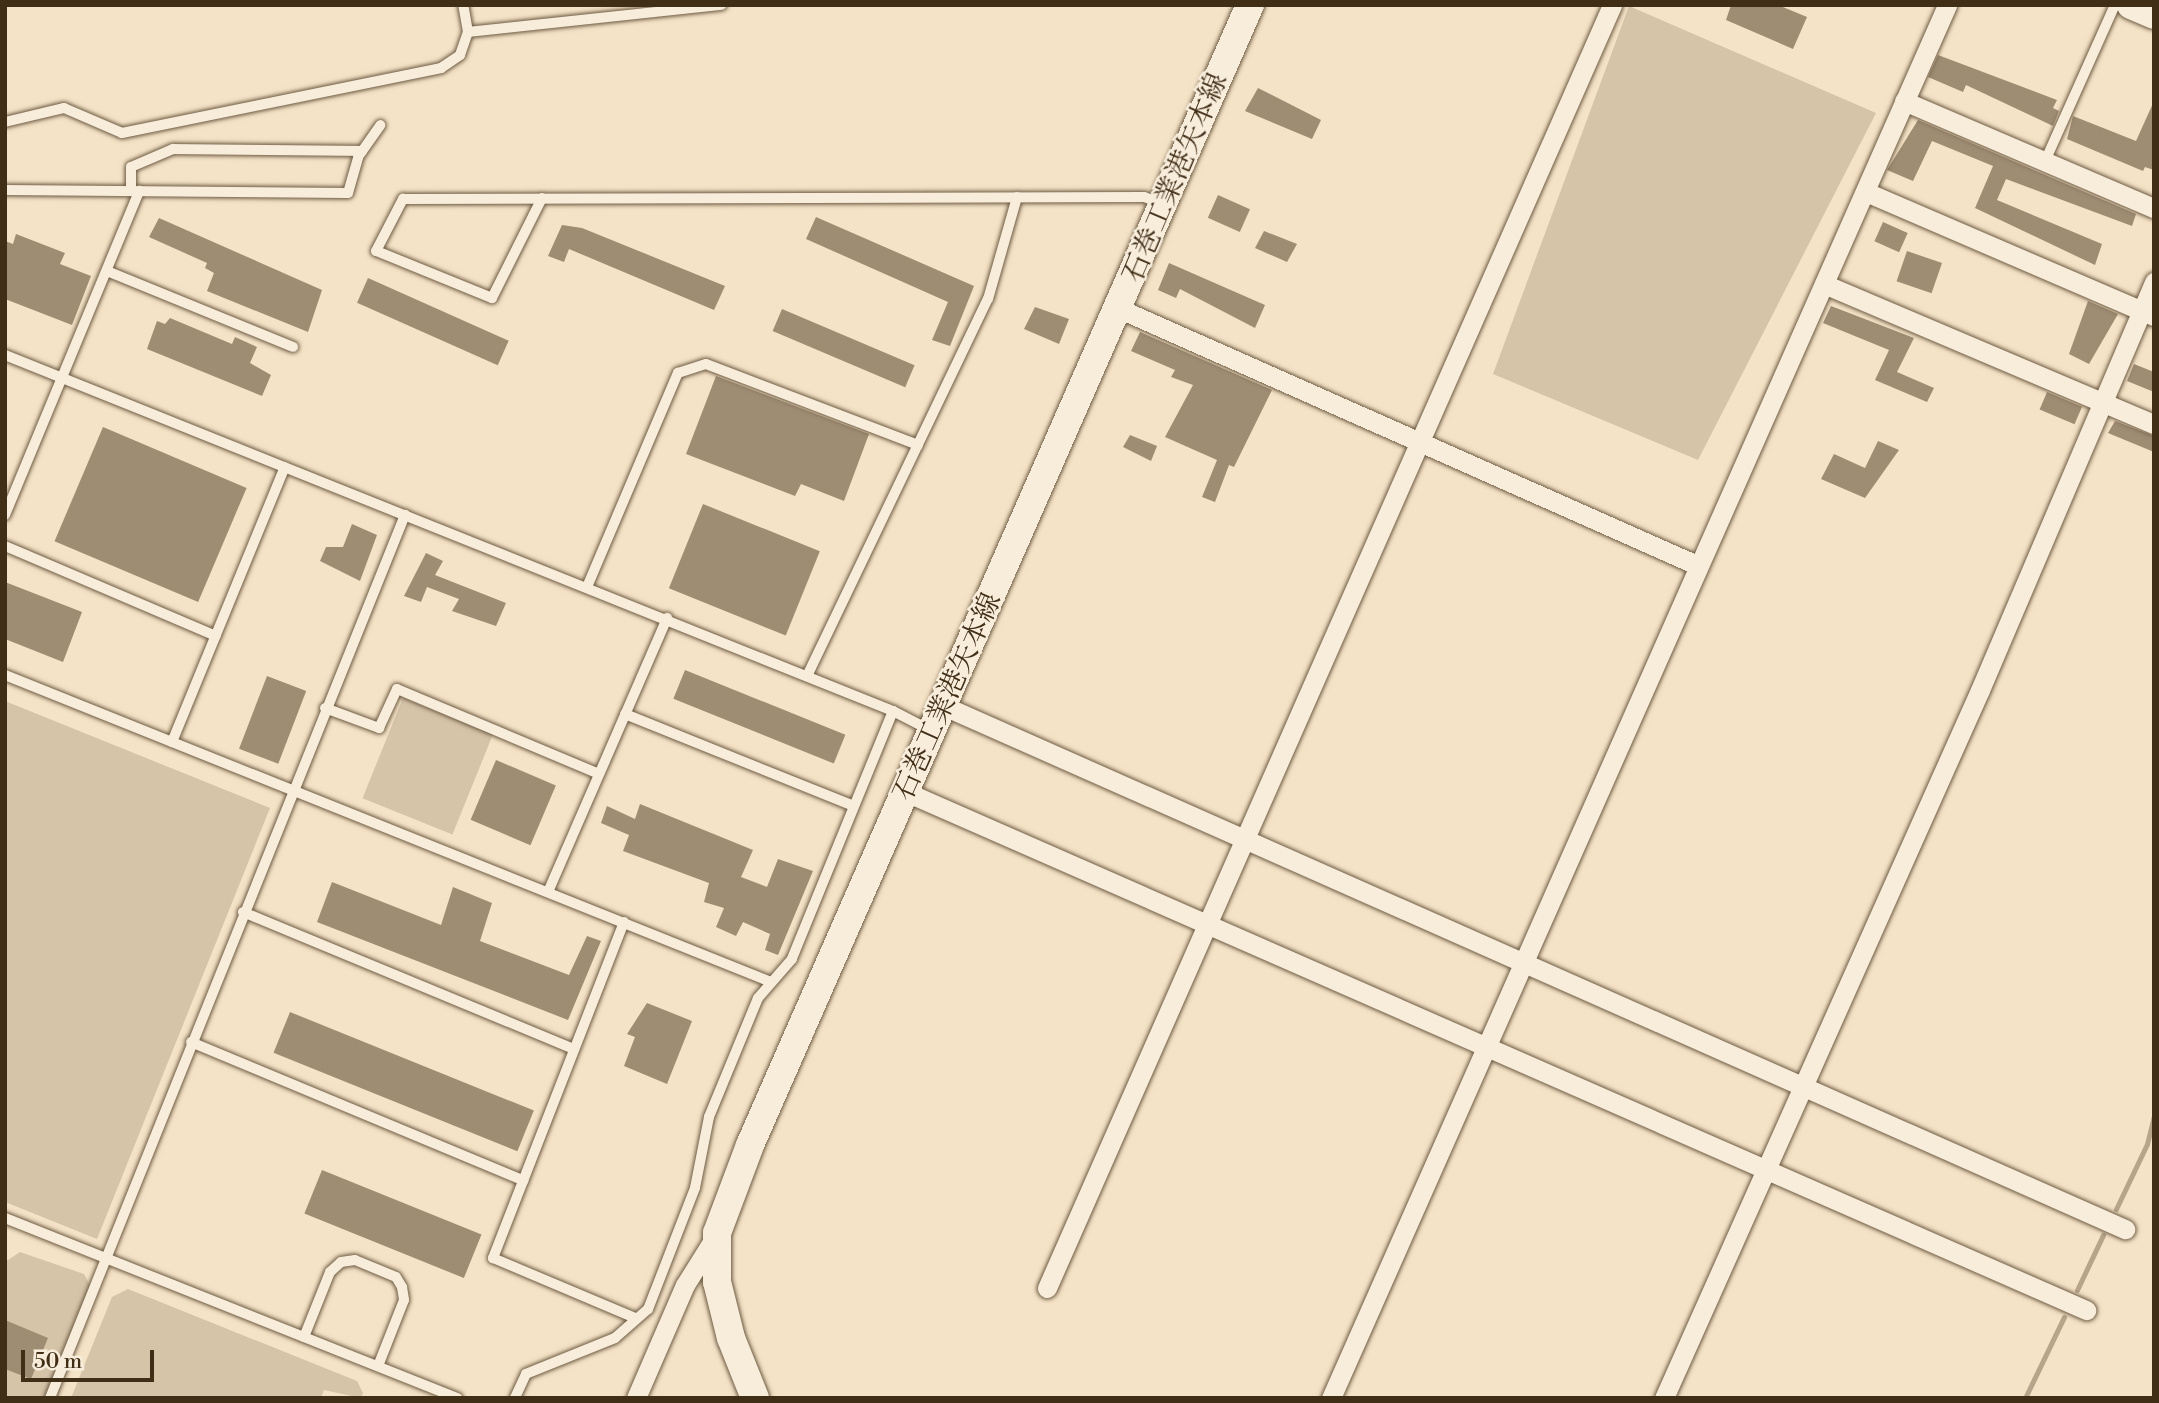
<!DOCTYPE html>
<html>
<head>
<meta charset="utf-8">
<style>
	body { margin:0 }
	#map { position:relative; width:2159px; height:1403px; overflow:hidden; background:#f5e3c7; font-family:"Libre Bodoni","Noto Serif JP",serif }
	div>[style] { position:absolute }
	.green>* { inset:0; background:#d6c4a9; transform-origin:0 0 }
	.stream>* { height:5px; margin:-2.5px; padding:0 2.5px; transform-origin:2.5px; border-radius:2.5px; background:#b7a58b }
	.building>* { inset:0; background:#9e8c73; transform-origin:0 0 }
	.roads { filter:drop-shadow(0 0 2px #6d5b43) drop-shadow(0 0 2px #6d5b43) }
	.lane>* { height:10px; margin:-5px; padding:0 5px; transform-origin:5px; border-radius:5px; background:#f8eddb }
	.street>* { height:19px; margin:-9.5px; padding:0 9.5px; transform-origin:9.5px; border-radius:9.5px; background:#f8eddb }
	.secondary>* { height:28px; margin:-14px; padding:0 14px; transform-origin:14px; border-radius:14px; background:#f8eddb }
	span { translate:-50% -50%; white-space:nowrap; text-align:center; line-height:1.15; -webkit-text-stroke:5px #f8eddb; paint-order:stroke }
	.street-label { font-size:28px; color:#402e17 }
	.frame { position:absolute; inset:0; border:7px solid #402e17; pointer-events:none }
	.scale { position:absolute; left:21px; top:1350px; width:133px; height:32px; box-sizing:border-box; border:4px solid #402e17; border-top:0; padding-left:9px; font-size:21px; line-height:24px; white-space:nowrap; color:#402e17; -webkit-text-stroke:5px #f8eddb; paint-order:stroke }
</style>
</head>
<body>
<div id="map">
	<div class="green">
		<div style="clip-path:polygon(1629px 6px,1876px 113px,1698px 460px,1493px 374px)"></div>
		<div style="left:403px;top:698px;width:97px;height:108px;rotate:22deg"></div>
		<div style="clip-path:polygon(5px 701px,270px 808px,97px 1239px,5px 1202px)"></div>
		<div style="clip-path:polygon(20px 1252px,84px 1274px,92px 1289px,46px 1398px,5px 1397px,5px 1262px)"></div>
		<div style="clip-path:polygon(128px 1289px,357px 1381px,363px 1393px,361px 1398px,324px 1390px,321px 1398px,71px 1398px,112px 1297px)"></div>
	</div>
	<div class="stream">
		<div style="left:2116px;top:1209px;width:72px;rotate:-64.5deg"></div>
		<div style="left:2147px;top:1144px;width:30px;rotate:-76deg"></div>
		<div style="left:2077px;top:1290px;width:61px;rotate:-64.7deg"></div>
		<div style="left:2025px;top:1398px;width:90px;rotate:-64.3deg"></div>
	</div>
	<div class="building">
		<div style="clip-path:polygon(1731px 5px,1778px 5px,1807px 17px,1793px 49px,1726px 20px)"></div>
		<div style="clip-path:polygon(1938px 55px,2057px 100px,2053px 108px,2059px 111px,2053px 126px,1966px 85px,1963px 92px,1928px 77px)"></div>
		<div style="clip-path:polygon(1258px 88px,1321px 120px,1312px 139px,1245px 111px)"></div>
		<div style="clip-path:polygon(2154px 101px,2154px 170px,2145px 167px,2143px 171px,2067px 139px,2073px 116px,2136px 141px)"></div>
		<div style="clip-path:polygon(1918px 120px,2136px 214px,2132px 226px,2006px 179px,1997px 200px,2102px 244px,2095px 265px,1975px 208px,1993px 166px,1932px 141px,1913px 181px,1887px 170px)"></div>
		<div style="left:1218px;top:195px;width:35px;height:25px;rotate:24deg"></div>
		<div style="clip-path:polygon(816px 217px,974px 286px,950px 346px,932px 340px,948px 302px,806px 239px)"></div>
		<div style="clip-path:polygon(159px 218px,322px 290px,308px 332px,207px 291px,214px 273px,205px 268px,207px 263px,149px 237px)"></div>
		<div style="left:1883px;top:222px;width:27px;height:21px;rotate:24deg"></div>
		<div style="clip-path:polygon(562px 225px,582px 228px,725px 286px,714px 310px,569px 249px,564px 262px,548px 256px)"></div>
		<div style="clip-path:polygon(1264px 231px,1297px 244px,1287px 262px,1255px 248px)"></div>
		<div style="clip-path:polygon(16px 234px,65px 253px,60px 264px,91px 276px,72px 325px,5px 299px,5px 241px,13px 244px)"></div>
		<div style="left:1907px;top:251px;width:37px;height:32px;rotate:19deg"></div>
		<div style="clip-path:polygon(1169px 263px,1265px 305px,1255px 328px,1180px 289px,1176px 298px,1158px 290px)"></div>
		<div style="left:368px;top:278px;width:154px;height:27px;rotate:24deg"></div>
		<div style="clip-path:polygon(2088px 301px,2118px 314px,2089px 364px,2069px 354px)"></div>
		<div style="clip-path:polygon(1831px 306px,1914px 338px,1897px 372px,1934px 388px,1927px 402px,1875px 380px,1889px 350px,1823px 323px)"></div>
		<div style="clip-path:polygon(1035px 307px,1069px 319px,1059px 344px,1024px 329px)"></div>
		<div style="left:782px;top:309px;width:144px;height:24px;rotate:23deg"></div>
		<div style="clip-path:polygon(170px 318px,232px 344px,235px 337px,257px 347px,250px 363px,271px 375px,262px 396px,147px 349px,157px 321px,165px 324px)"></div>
		<div style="clip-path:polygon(1140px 332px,1272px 390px,1234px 467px,1229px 465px,1215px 502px,1202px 497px,1217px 460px,1165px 437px,1193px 385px,1171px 377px,1175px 370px,1131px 351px)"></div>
		<div style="clip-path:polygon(2134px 364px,2154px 372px,2154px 392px,2127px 381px)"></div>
		<div style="clip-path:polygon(716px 376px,869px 434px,844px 501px,801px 484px,795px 496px,686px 454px)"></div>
		<div style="left:2047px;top:392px;width:38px;height:19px;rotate:23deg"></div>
		<div style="clip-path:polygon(2115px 421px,2154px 436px,2154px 452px,2108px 433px)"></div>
		<div style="left:103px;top:427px;width:156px;height:124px;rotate:23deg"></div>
		<div style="clip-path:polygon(1130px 435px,1157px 446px,1151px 461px,1123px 447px)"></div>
		<div style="clip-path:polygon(1878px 441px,1899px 450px,1865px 498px,1821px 479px,1834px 454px,1865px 468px)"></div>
		<div style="left:703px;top:504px;width:126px;height:91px;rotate:22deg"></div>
		<div style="clip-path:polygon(352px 524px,377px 535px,360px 581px,320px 561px,326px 547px,343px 547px)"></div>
		<div style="clip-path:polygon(426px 553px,443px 561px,435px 575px,506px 603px,496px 626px,452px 611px,459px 599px,427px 587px,421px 602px,404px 596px)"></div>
		<div style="clip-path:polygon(5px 582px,82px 612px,63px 662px,5px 639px)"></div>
		<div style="left:685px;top:670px;width:173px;height:31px;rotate:22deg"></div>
		<div style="left:267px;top:676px;width:42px;height:78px;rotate:21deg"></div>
		<div style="left:496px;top:760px;width:65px;height:65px;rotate:23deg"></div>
		<div style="clip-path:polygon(640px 804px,753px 850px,741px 877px,767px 887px,778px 859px,813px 871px,778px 955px,765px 950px,770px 934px,743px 922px,736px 936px,716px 927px,724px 908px,704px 902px,709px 883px,623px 851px,629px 835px,601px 823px,607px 806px,635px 819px)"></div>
		<div style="clip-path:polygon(332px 882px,441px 925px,453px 887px,492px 903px,480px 941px,569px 975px,587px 936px,601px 941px,568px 1020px,317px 922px)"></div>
		<div style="clip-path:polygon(647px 1003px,692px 1021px,667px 1084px,624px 1066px,635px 1037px,627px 1034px)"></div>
		<div style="left:290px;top:1012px;width:263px;height:44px;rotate:22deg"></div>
		<div style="left:322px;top:1170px;width:172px;height:47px;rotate:22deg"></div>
		<div style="clip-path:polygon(5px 1320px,48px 1338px,31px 1379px,5px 1369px)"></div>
	</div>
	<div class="roads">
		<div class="lane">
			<div style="left:468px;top:32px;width:255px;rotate:-6.1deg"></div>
			<div style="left:5px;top:122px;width:61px;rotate:-13.3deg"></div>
			<div style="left:64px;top:108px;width:63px;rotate:23.3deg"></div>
			<div style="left:122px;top:133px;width:326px;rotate:-11.5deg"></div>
			<div style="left:441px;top:68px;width:23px;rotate:-34deg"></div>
			<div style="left:460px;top:55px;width:24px;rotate:-71deg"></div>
			<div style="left:468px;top:32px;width:27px;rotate:-100deg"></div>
			<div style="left:2046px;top:159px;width:169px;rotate:-65.9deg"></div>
			<div style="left:5px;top:190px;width:343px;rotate:0.5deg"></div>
			<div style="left:348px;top:193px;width:37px;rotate:-74deg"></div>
			<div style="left:358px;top:157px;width:39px;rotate:-55deg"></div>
			<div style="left:131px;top:191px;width:24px;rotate:-90deg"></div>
			<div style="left:131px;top:167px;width:46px;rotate:-23.2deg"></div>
			<div style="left:173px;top:149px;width:189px;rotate:0.6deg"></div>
			<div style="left:542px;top:198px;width:112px;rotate:116.6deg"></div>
			<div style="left:492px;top:298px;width:125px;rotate:-157.9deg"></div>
			<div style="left:376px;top:251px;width:59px;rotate:-62.6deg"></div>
			<div style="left:403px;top:199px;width:741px;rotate:-0.15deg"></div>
			<div style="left:1144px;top:197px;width:18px;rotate:19deg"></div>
			<div style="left:107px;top:271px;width:201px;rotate:22.2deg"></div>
			<div style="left:5px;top:355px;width:957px;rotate:21.85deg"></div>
			<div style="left:893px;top:711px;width:268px;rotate:112.2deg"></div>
			<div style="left:792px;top:959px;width:52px;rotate:131.1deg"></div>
			<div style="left:758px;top:998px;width:129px;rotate:112.4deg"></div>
			<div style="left:709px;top:1117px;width:72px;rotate:101.2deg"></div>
			<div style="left:695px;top:1188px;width:130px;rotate:111.2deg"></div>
			<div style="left:648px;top:1309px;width:44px;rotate:138.7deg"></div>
			<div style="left:615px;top:1338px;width:96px;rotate:158deg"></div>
			<div style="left:526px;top:1374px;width:26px;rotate:115deg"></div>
			<div style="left:5px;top:515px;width:351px;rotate:-67.5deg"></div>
			<div style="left:5px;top:546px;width:229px;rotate:23.1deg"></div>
			<div style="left:587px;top:587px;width:233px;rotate:-67deg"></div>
			<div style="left:678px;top:373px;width:29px;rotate:-18deg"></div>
			<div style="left:706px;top:364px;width:227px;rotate:20.9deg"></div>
			<div style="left:808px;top:674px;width:416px;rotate:-64.4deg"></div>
			<div style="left:988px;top:299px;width:106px;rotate:-74.1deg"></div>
			<div style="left:5px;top:675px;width:825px;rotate:21.84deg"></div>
			<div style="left:325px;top:708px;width:58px;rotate:20.3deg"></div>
			<div style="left:379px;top:728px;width:43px;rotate:-65.2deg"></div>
			<div style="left:397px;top:689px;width:219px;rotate:22.8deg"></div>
			<div style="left:893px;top:711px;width:42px;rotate:27.2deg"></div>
			<div style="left:625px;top:714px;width:244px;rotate:21.9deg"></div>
			<div style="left:172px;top:742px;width:297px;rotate:-67.7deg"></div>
			<div style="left:548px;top:892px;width:299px;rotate:-66.5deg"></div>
			<div style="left:243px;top:912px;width:357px;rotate:22.5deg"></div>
			<div style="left:624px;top:922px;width:361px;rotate:111.3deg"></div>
			<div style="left:493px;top:1258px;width:154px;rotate:22.9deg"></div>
			<div style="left:191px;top:1042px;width:360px;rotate:22.6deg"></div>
			<div style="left:5px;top:1218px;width:487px;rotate:21.7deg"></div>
			<div style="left:304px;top:1337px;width:70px;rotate:-68.2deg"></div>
			<div style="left:330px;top:1272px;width:15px;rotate:-42deg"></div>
			<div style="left:341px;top:1262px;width:14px;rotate:-8deg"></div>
			<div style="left:355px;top:1260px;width:44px;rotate:22.5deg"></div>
			<div style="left:396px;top:1277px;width:12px;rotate:59deg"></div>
			<div style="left:402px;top:1287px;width:13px;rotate:81deg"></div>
			<div style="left:404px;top:1300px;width:71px;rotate:111.5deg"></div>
			<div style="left:50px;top:1398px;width:952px;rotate:-68.1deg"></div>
		</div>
		<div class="street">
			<div style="left:1904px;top:101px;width:272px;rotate:23.2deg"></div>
			<div style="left:1866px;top:192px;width:314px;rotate:23.3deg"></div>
			<div style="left:1824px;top:284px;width:358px;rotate:23deg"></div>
			<div style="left:1120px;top:309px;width:633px;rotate:23.93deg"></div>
			<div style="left:944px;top:706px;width:1292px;rotate:23.89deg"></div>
			<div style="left:906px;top:792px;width:1289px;rotate:23.7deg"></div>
			<div style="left:1047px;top:1288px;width:1402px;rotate:-66.23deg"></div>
			<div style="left:636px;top:1398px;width:123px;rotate:-66.6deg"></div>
			<div style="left:685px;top:1285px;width:60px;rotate:-57.9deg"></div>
			<div style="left:1331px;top:1398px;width:1523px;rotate:-66.14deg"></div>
			<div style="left:1664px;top:1398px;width:775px;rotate:-65.95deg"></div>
			<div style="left:1980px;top:690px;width:444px;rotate:-66.9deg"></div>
		</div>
		<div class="secondary">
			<div style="left:2131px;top:5px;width:25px;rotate:23deg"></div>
			<div style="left:755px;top:1398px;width:65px;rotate:-111.8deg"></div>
			<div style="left:731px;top:1338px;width:58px;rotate:-104deg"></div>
			<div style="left:717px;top:1282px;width:49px;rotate:-90deg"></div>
			<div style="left:717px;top:1233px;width:94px;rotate:-69.4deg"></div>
			<div style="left:750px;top:1145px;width:1245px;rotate:-66.32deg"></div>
		</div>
	</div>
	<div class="street-label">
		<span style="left:1176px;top:178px;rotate:-67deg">石巻工業港矢本線</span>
		<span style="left:948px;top:697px;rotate:-66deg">石巻工業港矢本線</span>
	</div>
	<div class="frame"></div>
	<div class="scale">50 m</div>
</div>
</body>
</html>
